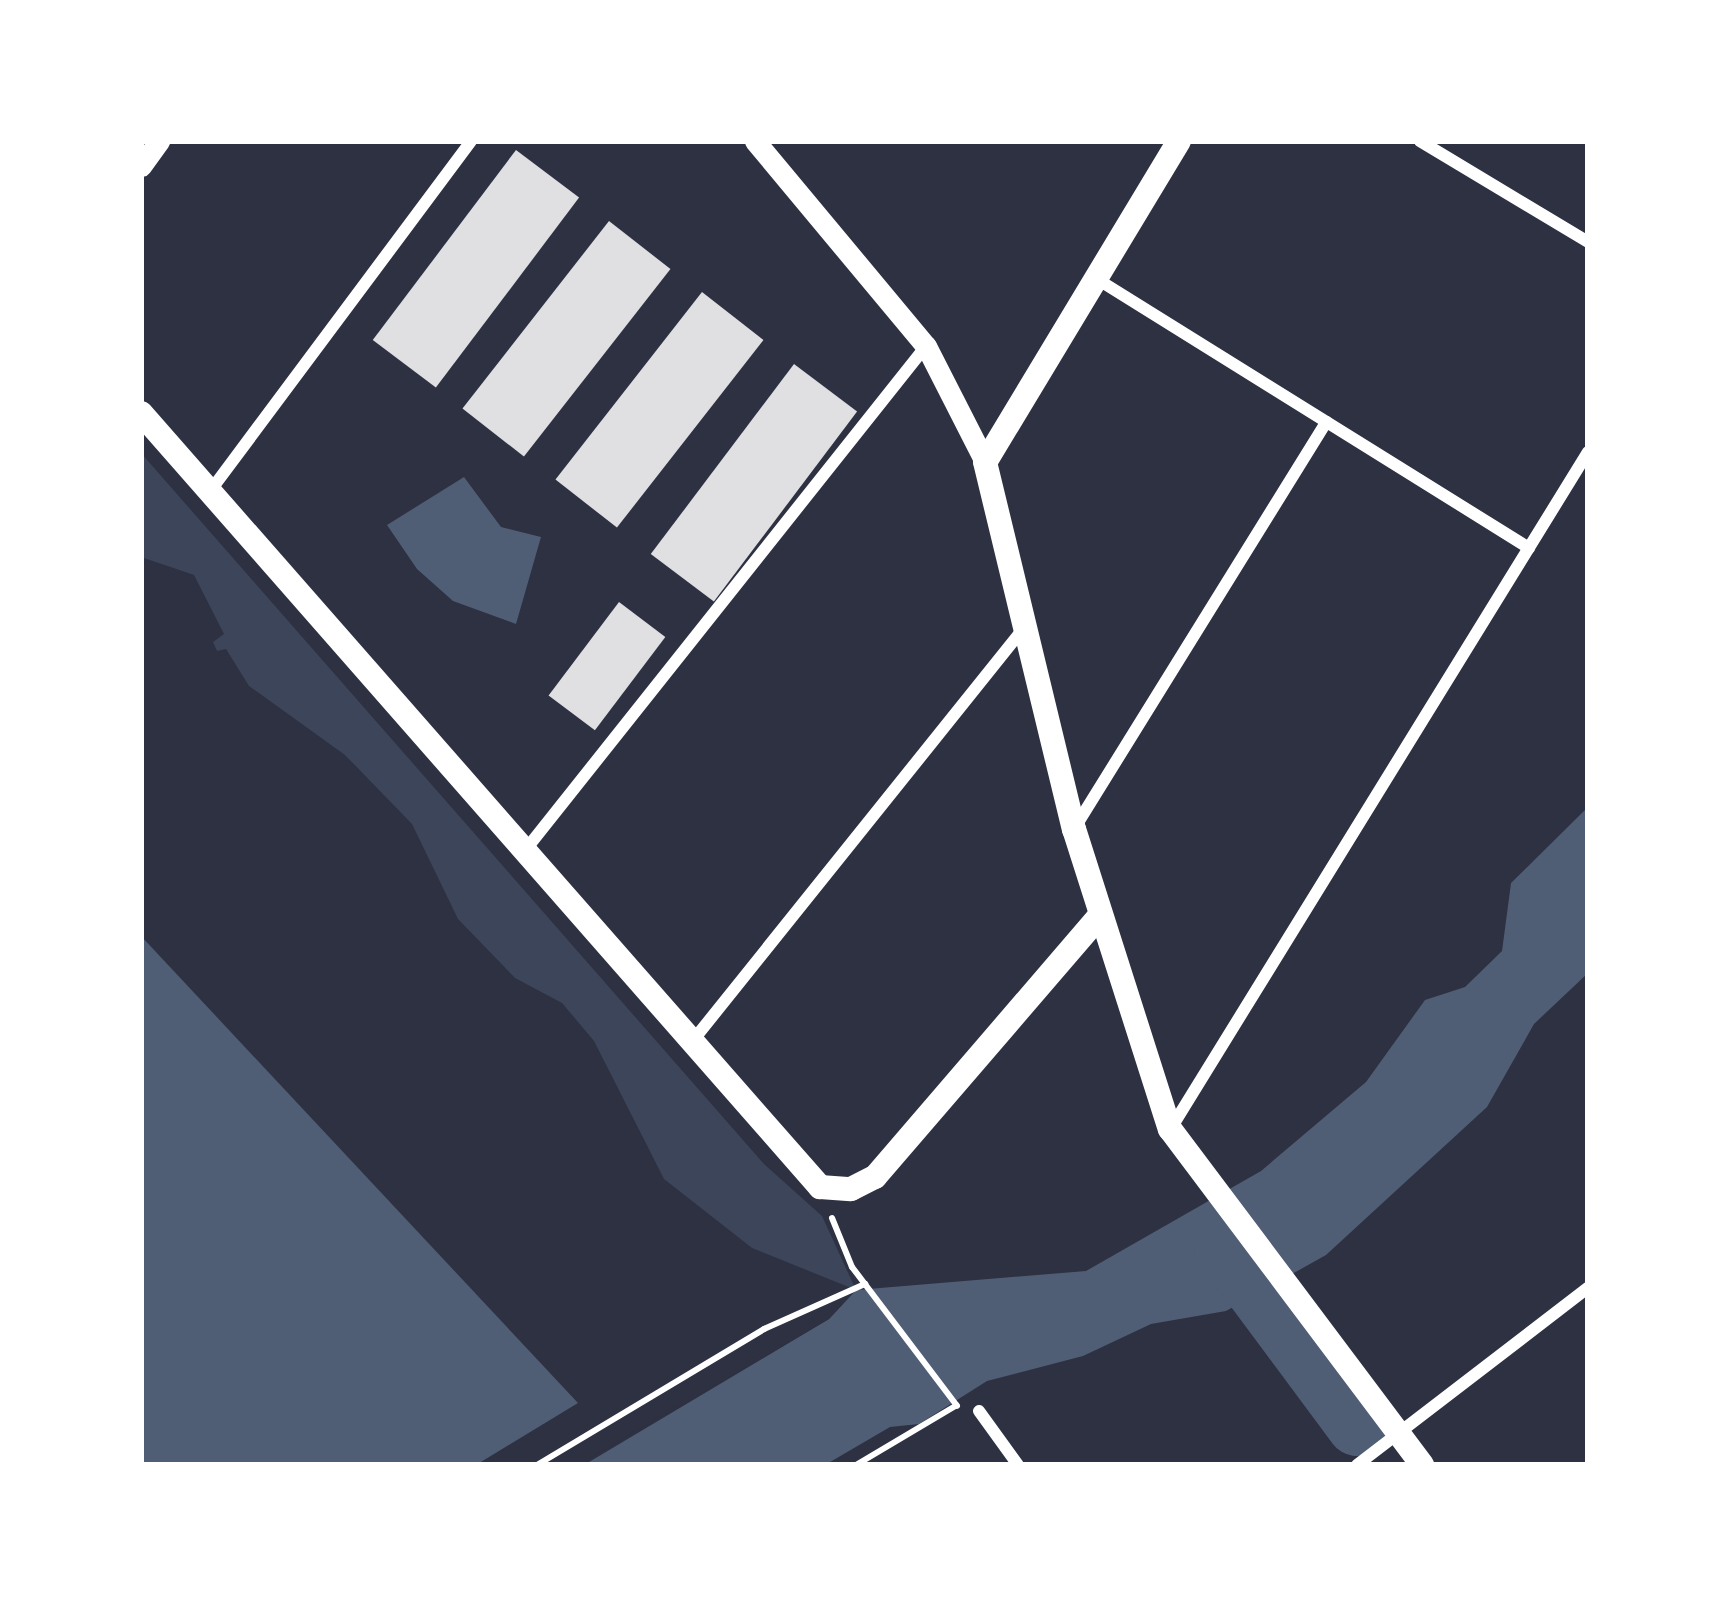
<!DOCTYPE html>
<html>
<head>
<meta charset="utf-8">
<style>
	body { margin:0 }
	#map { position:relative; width:1729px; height:1606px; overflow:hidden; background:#2d3142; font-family:"Exo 2",sans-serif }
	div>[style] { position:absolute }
	.green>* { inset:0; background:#3c4559 }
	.water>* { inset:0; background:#4f5d75 }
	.pier>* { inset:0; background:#2d3142 }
	.river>* { height:60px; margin:-30px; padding:0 30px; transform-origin:30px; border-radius:30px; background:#4f5d75 }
	.building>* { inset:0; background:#e0e0e3; transform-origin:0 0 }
	.path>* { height:6px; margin:-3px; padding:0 3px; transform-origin:3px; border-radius:3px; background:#fff }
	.minor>* { height:12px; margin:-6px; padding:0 6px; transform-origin:6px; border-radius:6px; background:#fff }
	.tertiary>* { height:21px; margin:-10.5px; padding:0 10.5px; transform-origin:10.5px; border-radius:10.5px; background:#fff }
	.secondary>* { height:24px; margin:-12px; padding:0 12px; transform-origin:12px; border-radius:12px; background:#fff }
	span { translate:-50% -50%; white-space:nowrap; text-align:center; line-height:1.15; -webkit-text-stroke:12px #fff; paint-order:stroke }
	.frame { position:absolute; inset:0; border:144px solid #fff; pointer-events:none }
</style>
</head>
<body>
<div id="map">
	<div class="green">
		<div style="clip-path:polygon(141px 453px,764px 1164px,822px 1216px,856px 1290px,752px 1248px,664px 1179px,594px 1041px,562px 1003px,515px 978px,458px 919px,412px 824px,345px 755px,249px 686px,226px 649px,217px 651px,213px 642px,224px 634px,194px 575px,141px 557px)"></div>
	</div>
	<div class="water">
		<div style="clip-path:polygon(464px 477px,501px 527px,541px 537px,516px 624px,453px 601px,417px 569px,387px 525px)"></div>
		<div style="clip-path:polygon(1588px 807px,1588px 973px,1534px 1024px,1487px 1107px,1326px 1255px,1226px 1311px,1151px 1324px,1083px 1356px,987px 1381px,919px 1424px,890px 1427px,825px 1465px,584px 1465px,829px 1319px,856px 1290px,1086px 1271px,1261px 1171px,1366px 1082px,1425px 1000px,1465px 987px,1502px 951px,1511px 883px)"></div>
		<div style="clip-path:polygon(141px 936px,578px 1403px,476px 1465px,141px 1465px)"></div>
	</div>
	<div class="pier">
		<div style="clip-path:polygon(856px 1290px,829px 1319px,578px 1465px,825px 1314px)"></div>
	</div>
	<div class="river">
		<div style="left:1224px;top:1247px;width:223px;rotate:53.4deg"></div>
	</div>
	<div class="building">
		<div style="left:516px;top:150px;width:79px;height:238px;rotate:37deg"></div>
		<div style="left:609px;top:221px;width:78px;height:238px;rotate:38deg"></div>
		<div style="left:702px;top:292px;width:78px;height:238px;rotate:38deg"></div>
		<div style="left:794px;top:364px;width:79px;height:238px;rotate:37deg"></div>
		<div style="left:619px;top:602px;width:58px;height:117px;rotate:37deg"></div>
	</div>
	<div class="path">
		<div style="left:832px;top:1218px;width:53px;rotate:67.8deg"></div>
		<div style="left:852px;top:1267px;width:174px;rotate:52.9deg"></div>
		<div style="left:537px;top:1465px;width:265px;rotate:-30.9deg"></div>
		<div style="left:764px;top:1329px;width:111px;rotate:-24deg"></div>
		<div style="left:856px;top:1465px;width:117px;rotate:-30.7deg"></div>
	</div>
	<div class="minor">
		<div style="left:1420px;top:141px;width:196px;rotate:31deg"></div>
		<div style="left:1097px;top:279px;width:509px;rotate:31.91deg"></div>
		<div style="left:211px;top:490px;width:435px;rotate:-53.3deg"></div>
		<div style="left:1074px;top:829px;width:479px;rotate:-58.2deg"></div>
		<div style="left:527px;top:848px;width:641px;rotate:-51.52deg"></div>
		<div style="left:695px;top:1038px;width:524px;rotate:-51.27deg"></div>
		<div style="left:1173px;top:1125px;width:791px;rotate:-58.34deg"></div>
		<div style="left:979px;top:1411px;width:67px;rotate:54.2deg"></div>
		<div style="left:1357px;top:1465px;width:291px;rotate:-37.5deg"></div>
	</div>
	<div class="tertiary">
		<div style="left:755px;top:141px;width:267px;rotate:50.2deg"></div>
		<div style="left:926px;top:346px;width:130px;rotate:63deg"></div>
		<div style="left:141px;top:166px;width:31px;rotate:-54deg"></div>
	</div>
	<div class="secondary">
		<div style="left:1179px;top:141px;width:375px;rotate:121.1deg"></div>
		<div style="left:985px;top:462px;width:378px;rotate:76.4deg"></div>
		<div style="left:1074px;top:829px;width:315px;rotate:72.3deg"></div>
		<div style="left:1170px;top:1129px;width:420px;rotate:53.1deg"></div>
		<div style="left:141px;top:413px;width:1030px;rotate:48.74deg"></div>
		<div style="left:820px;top:1187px;width:31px;rotate:4deg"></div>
		<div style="left:851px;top:1189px;width:27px;rotate:-27deg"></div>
		<div style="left:875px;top:1177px;width:345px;rotate:-49.3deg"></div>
	</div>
	<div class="frame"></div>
</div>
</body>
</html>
